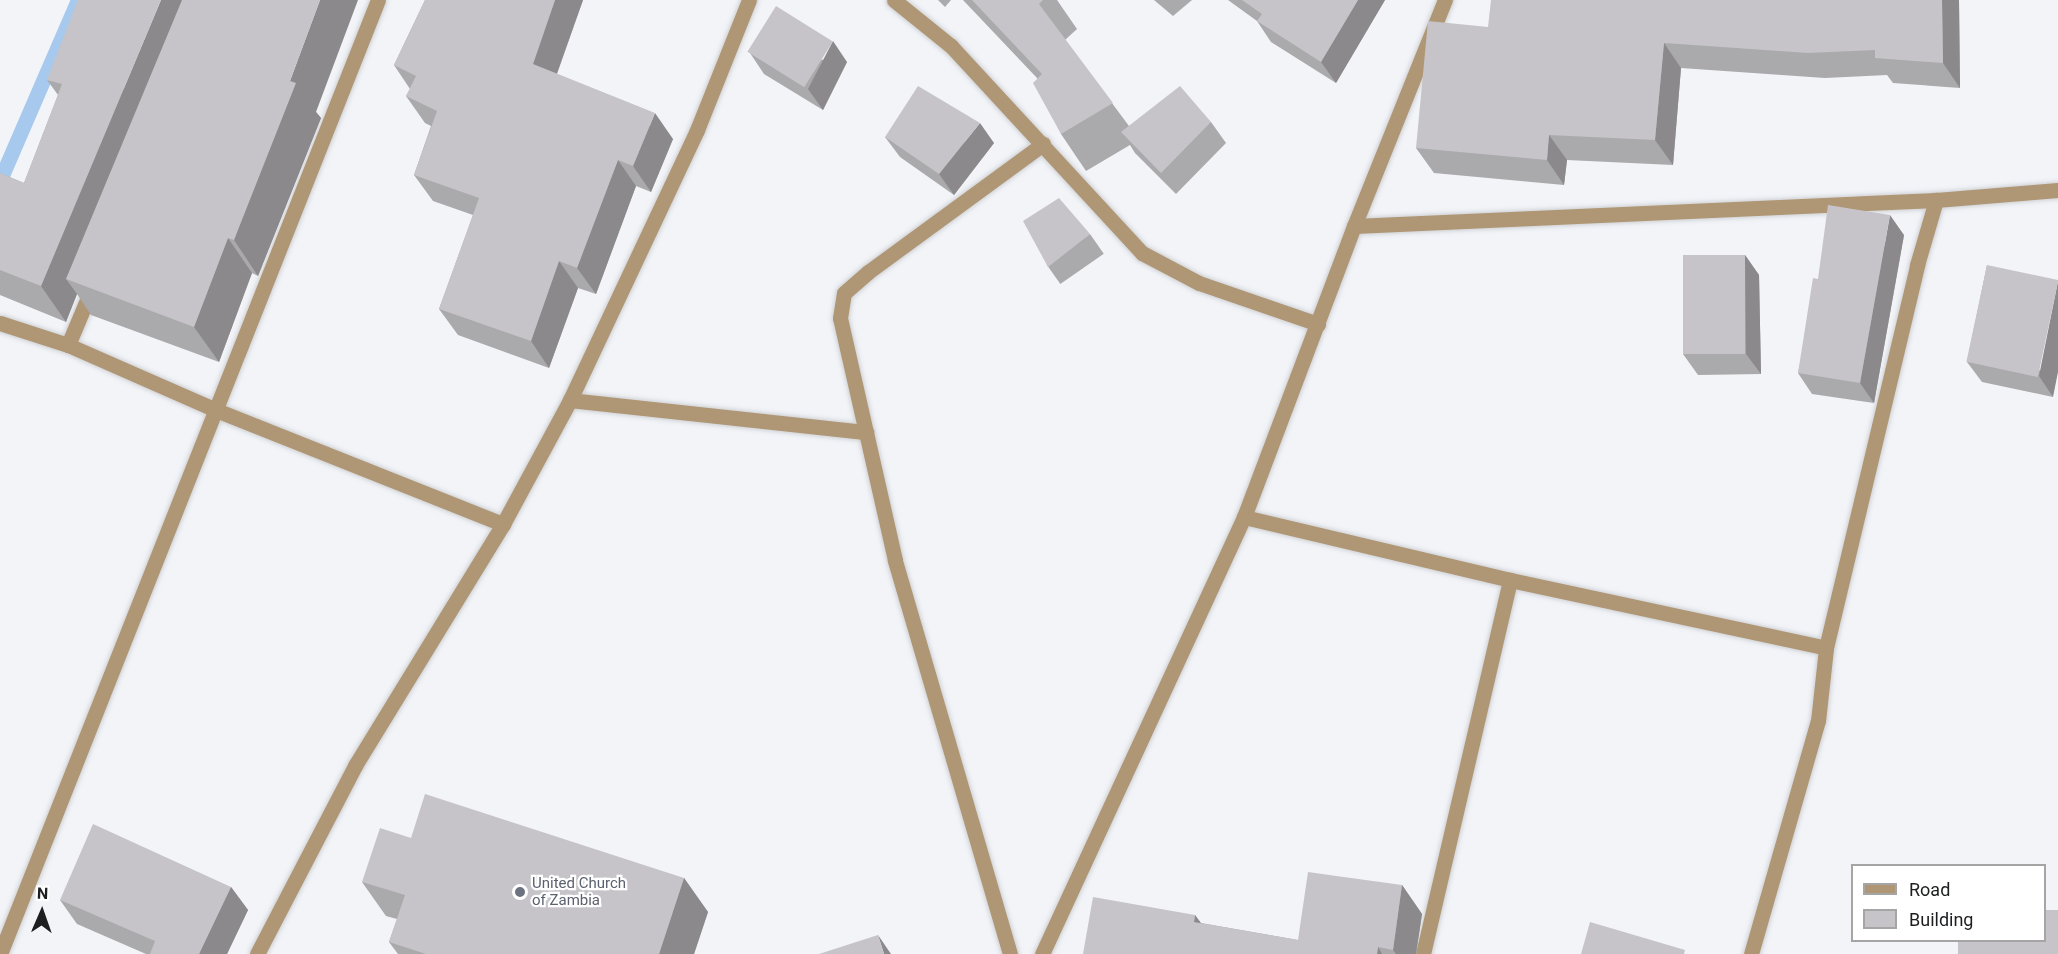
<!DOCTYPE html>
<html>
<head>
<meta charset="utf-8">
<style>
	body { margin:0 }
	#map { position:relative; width:2058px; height:954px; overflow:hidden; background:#f2f4f8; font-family:Roboto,sans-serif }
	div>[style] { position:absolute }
	.stream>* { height:15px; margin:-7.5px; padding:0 7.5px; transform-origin:7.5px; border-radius:7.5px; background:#a7c9ed }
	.roads { filter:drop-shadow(0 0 2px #d0d2d5) drop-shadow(0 0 2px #d0d2d5) }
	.minor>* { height:15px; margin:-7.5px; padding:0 7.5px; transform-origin:7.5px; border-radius:7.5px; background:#af9674 }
	.wall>* { inset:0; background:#aaa9ac; transform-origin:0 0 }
	.shaded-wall>* { inset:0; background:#8b898c }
	.building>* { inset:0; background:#c6c4c8; transform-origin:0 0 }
	.dots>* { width:16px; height:16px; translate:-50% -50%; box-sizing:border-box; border:3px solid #fff; border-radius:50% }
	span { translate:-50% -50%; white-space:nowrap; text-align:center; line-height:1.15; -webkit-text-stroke:4.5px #fff; paint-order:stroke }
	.worship-label { font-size:15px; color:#5b616d }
	.left { translate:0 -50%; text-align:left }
	.legend { position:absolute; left:1851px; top:864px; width:195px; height:78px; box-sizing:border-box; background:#fff; border:2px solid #a5a5a5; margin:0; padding:8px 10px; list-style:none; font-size:18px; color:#1d1e1f }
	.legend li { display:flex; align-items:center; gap:12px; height:30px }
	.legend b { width:30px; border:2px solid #a5a5a5 }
	.north { position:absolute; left:12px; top:882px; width:60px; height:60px; -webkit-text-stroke:4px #fff; paint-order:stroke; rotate:2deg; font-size:16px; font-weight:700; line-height:24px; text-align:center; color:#1d1e1f }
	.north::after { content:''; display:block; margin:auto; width:21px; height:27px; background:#1d1e1f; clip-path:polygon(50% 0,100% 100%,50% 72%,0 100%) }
</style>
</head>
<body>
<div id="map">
	<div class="stream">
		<div style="left:0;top:180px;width:196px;rotate:-66.6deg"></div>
	</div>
	<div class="roads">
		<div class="minor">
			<div style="left:894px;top:0;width:73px;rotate:38.9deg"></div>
			<div style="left:951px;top:46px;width:282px;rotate:47.3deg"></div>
			<div style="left:1142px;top:253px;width:64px;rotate:27.8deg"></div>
			<div style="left:1199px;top:283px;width:126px;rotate:19deg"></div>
			<div style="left:1354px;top:226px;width:583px;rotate:-2.56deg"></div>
			<div style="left:1936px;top:200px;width:122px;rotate:-4.7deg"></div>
			<div style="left:0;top:323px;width:71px;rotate:17.9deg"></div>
			<div style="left:68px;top:345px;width:162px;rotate:23.7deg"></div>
			<div style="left:216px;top:410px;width:309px;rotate:21.7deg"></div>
			<div style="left:68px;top:345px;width:62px;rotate:-67.2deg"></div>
			<div style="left:570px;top:400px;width:298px;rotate:6.2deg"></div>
			<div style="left:1244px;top:517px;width:273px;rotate:13.3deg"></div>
			<div style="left:1510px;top:580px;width:323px;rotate:12.1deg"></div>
			<div style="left:1826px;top:648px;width:394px;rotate:-76.6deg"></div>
			<div style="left:1917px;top:265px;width:68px;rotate:-73.7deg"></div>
			<div style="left:0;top:954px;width:1026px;rotate:-68.39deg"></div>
			<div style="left:257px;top:954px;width:214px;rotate:-62.5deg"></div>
			<div style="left:356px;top:764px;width:281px;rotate:-58.5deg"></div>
			<div style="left:503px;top:524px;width:141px;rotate:-61.6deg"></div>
			<div style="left:570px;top:400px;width:298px;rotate:-64.8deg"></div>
			<div style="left:697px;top:130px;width:140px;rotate:-68.2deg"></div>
			<div style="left:1010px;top:954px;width:410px;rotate:-106.3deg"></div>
			<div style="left:895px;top:560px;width:248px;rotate:-102.8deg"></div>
			<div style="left:840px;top:318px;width:25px;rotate:-81deg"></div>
			<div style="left:844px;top:293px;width:32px;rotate:-41deg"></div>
			<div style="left:868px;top:272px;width:217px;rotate:-36.2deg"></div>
			<div style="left:1042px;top:954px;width:481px;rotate:-65.2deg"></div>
			<div style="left:1244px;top:517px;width:311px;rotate:-69.3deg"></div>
			<div style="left:1354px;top:226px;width:244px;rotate:-68.1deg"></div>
			<div style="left:1423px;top:954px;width:384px;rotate:-76.9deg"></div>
			<div style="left:1751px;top:954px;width:242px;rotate:-74deg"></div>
			<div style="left:1818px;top:721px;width:73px;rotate:-83.7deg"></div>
		</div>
	</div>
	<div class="wall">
		<div style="clip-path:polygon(425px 0,583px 0,557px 74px,673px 139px,651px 192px,636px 186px,596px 294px,578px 288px,549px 368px,458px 335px,439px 309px,473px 215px,433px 201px,414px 175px,431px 126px,425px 123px,406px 96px,410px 89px,394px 65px)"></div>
		<div style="clip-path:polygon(938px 0,951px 0,945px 7px)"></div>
		<div style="clip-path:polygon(963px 0,1057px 0,1077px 29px,1065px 40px,1129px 126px,1211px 122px,1226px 143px,1176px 194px,1135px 153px,1130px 145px,1086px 171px,1061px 134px,1037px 78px)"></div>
		<div style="clip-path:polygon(1154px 0,1192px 0,1173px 16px)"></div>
		<div style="clip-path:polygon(1228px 0,1385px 0,1336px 83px,1271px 42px,1257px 21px)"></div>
		<div style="clip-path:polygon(1959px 0,1960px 88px,1893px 83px,1887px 75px,1825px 78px,1681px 68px,1673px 165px,1567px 160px,1564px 185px,1434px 173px,1416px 148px,1488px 27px)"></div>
		<div style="clip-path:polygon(750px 53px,847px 62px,823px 110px,764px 74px)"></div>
		<div style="clip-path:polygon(47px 80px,316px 112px,321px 118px,258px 276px,252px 273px,219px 362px,91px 315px,77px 294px,66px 322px,0 295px,0 173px,24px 183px,58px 95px)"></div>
		<div style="clip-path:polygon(885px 137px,994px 143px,954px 195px,900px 157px)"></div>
		<div style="left:1090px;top:234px;width:24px;height:53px;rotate:55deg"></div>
		<div style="clip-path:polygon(1904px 235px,1874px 403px,1812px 394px,1798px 373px,1818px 279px)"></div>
		<div style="clip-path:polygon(1745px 255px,1759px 275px,1761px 374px,1698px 375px,1683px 354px)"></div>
		<div style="clip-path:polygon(1987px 265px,2053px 397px,1982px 382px,1967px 362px)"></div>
		<div style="clip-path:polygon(684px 878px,708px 912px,694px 954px,398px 954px,389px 942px,397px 919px,386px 916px,362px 882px)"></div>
		<div style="clip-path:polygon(1402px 885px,1422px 914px,1416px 954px,1083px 954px,1195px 915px,1201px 923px,1298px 940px)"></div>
		<div style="clip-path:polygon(231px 887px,248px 910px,227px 954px,146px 954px,77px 924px,60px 900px)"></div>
	</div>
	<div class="shaded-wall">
		<div style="clip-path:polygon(161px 0,200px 0,66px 279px,77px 294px,66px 322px,41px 286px)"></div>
		<div style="clip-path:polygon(320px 0,358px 0,316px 112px,321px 118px,258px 276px,234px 240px,290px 81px)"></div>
		<div style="clip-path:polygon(555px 0,583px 0,551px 90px,533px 64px)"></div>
		<div style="clip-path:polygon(1358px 0,1385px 0,1336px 83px,1321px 62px)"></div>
		<div style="clip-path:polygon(1942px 0,1959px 0,1960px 88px,1943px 63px)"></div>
		<div style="clip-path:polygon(833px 41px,847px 62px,823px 110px,808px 89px)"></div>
		<div style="clip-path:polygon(1664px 43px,1681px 68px,1673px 165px,1655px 140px)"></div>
		<div style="clip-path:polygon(655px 113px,673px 139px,651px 192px,633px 166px)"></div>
		<div style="clip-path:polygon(980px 123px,994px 143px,954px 195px,939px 174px)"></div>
		<div style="clip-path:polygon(1549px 135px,1567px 160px,1564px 185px,1547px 160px)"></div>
		<div style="clip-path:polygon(618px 160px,636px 186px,596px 294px,577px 268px)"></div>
		<div style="clip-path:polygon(1890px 215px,1904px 235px,1874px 403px,1860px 383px)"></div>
		<div style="clip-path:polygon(228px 238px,252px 273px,219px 362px,194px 327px)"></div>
		<div style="clip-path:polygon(1745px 255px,1759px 275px,1761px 374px,1746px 354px)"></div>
		<div style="clip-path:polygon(559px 261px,578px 288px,549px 368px,531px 341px)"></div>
		<div style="clip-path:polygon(2058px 281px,2058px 372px,2053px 397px,2039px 376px)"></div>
		<div style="clip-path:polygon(684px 878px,708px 912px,694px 954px,659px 954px)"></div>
		<div style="clip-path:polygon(1402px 885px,1422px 914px,1416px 954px,1396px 954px,1393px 950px)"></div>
		<div style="clip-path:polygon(231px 887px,248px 910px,227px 954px,199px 954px)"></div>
		<div style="clip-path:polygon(1195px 915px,1215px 943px,1194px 922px)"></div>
		<div style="clip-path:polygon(878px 935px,891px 954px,884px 954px)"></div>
		<div style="clip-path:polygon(1378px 947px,1382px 954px,1377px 954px)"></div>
	</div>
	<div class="building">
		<div style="clip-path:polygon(78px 0,161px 0,41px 286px,0 270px,0 173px,24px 183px,62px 84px,47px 80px)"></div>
		<div style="clip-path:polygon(182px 0,320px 0,290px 81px,296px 83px,234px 240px,228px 238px,194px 327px,66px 279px)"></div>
		<div style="clip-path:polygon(425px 0,555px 0,533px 64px,655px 113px,633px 166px,618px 160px,577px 268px,559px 261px,531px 341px,439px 309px,479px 198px,414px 175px,437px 111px,406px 96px,416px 76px,394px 65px)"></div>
		<div style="clip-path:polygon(972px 0,1043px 0,1039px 4px,1113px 103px,1061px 134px,1033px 83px,1042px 74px)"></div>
		<div style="clip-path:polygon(1242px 0,1358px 0,1321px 62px,1257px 21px,1262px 14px)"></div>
		<div style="clip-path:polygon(1491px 0,1942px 0,1943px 63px,1875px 58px,1875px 50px,1808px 53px,1664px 43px,1655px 140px,1549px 135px,1547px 160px,1416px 148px,1428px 21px,1488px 27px)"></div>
		<div style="left:776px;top:6px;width:67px;height:54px;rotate:32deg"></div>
		<div style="clip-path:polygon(918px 86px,980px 123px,939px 174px,885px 137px)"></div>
		<div style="clip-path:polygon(1180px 86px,1211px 122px,1161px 173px,1121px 132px)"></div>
		<div style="clip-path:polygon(1059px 198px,1090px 234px,1048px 267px,1023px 221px)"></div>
		<div style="clip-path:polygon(1828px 205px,1890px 215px,1860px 383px,1798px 373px,1813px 278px,1818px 279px)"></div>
		<div style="left:1683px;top:255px;width:62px;height:99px"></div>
		<div style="left:1987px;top:265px;width:73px;height:99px;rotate:12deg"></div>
		<div style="clip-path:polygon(425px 794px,684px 878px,659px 954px,426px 954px,389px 942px,405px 895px,362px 882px,380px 828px,411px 838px)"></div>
		<div style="clip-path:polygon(93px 824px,231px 887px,199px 954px,150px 954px,155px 941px,60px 900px)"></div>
		<div style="clip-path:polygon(1308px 872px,1402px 885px,1393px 950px,1378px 947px,1377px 954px,1083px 954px,1093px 897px,1195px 915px,1194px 922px,1298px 940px)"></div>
		<div style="clip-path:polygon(2044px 910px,2058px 910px,2058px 954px,1958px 954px,1958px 940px,2044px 940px)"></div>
		<div style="clip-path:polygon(1590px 922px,1685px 950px,1684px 954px,1581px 954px)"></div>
		<div style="clip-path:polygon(878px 935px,884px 954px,819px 954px)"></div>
	</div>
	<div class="dots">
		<div style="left:520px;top:892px;background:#6b7280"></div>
	</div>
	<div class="worship-label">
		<span class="left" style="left:532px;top:892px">United Church<br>of Zambia</span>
	</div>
	<ul class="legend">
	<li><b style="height:8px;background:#af9674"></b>Road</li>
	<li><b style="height:16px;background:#c6c4c8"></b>Building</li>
	</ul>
	<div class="north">N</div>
</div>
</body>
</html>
